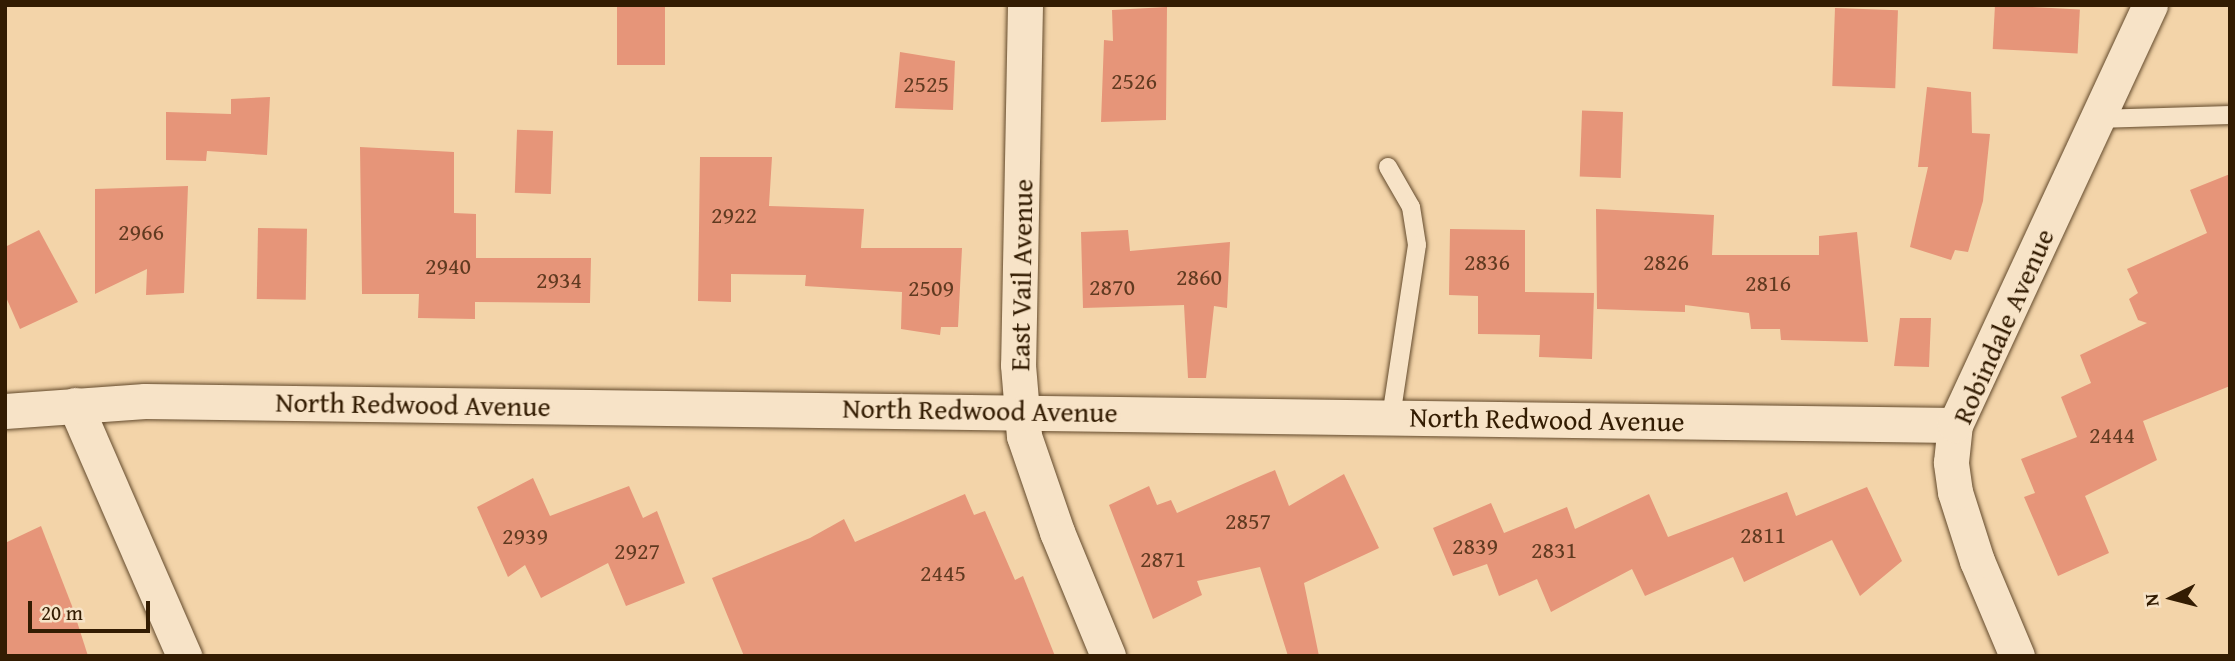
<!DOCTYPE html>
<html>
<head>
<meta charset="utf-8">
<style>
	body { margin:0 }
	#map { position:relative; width:2235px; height:661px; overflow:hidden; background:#f3d4a9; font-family:"Gentium Book Plus",serif }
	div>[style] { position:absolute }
	.building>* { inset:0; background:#e69579; transform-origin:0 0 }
	.roads { filter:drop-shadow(0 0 2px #634a2c) drop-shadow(0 0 2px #634a2c) }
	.service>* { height:18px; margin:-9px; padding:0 9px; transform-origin:9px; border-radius:9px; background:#f7e3c7 }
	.minor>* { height:35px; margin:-17.5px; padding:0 17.5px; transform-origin:17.5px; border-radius:17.5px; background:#f7e3c7 }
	span { translate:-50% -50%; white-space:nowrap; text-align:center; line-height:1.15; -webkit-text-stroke:6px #f7e3c7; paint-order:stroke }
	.number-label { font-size:24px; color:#603a20 }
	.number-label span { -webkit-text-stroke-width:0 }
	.street-label { font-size:28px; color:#331c02 }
	.frame { position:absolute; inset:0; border:7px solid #331c02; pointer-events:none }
	.north { position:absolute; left:2137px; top:563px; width:70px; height:70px; -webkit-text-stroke:5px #f7e3c7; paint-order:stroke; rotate:264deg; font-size:19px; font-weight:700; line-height:28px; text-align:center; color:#331c02 }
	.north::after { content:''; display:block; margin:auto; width:24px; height:32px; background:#331c02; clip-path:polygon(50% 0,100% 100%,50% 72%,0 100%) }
	.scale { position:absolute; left:28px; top:601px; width:122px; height:32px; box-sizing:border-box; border:4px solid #331c02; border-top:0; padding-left:9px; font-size:21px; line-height:24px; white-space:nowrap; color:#331c02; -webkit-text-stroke:5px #f7e3c7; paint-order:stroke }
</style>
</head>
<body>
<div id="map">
	<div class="building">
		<div style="left:617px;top:5px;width:48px;height:60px"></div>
		<div style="left:1995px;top:5px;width:85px;height:44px;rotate:3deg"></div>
		<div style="clip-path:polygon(1167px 7px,1166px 120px,1101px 122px,1104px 40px,1113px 41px,1112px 10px)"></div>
		<div style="left:1835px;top:8px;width:63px;height:78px;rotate:2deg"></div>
		<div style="clip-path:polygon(900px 52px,955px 61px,953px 110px,895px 108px)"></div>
		<div style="clip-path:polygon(1927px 87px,1971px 92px,1972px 133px,1990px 134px,1983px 201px,1968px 252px,1955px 250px,1951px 260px,1910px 247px,1928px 167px,1918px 167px)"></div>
		<div style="clip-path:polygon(270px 97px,267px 155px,207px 151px,206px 161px,166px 160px,166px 112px,231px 114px,231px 99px)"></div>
		<div style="left:1623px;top:112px;width:66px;height:41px;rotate:92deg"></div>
		<div style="left:553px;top:131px;width:63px;height:36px;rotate:92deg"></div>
		<div style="clip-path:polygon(360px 147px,454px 152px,454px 213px,476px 214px,476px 258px,591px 258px,590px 303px,475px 302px,475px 319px,418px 318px,419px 294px,362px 294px)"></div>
		<div style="clip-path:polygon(700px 157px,772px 157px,769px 206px,864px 209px,861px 248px,962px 248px,958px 327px,941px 327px,940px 335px,901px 329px,902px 292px,805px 286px,806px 275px,731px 274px,731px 302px,698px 301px)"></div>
		<div style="clip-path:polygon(2230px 174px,2230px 386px,2143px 421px,2157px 460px,2085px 496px,2109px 553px,2058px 576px,2024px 497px,2035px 493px,2021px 459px,2077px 437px,2061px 397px,2091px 383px,2080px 355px,2147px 323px,2138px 320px,2129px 299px,2138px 293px,2127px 269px,2207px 233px,2190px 190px)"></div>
		<div style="clip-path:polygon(188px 186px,184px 293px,146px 295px,147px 269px,95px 294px,95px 189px)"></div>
		<div style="clip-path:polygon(1596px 209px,1714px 215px,1712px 255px,1819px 255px,1819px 236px,1857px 232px,1868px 342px,1781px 340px,1780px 329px,1751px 329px,1749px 313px,1685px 305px,1685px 312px,1597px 309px)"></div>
		<div style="left:258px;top:228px;width:49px;height:71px;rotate:1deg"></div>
		<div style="clip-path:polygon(1450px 229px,1525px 230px,1525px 292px,1594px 293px,1592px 359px,1539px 357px,1540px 335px,1478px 334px,1478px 296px,1449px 295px)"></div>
		<div style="clip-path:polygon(39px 230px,78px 302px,20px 329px,5px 295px,5px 247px)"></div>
		<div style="clip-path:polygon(1128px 230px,1130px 251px,1230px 242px,1227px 308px,1214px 306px,1206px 378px,1188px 378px,1184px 305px,1083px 308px,1081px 232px)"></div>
		<div style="clip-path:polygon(1900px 318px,1931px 318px,1929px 367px,1894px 366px)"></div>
		<div style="clip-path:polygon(1275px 470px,1289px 506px,1344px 474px,1379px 548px,1304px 583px,1319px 656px,1288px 656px,1260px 567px,1197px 581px,1202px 595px,1153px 619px,1109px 505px,1149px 486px,1157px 505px,1171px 500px,1177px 513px)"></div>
		<div style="clip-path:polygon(533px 478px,550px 516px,629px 486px,643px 518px,657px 511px,685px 583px,626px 606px,608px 563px,541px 598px,525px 565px,508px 577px,477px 507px)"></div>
		<div style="clip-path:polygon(1867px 487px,1902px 561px,1860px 596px,1832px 540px,1744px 582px,1733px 557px,1645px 596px,1632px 569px,1551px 612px,1537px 579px,1499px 596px,1487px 564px,1453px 576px,1433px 528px,1491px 503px,1504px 533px,1567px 507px,1575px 529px,1649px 494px,1668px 537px,1787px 492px,1796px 516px)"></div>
		<div style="clip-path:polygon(965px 494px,974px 515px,985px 511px,1015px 580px,1023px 576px,1055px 656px,744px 656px,712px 578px,810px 538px,844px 519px,855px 542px)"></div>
		<div style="clip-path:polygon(41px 526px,72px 606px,88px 656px,5px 656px,5px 543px)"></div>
	</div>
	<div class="roads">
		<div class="service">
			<div style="left:2097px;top:119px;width:133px;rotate:-1.7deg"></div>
			<div style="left:1388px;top:167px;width:46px;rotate:60.1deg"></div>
			<div style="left:1411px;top:207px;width:38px;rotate:81deg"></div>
			<div style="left:1417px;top:245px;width:173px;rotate:98.6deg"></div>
		</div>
		<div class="minor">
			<div style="left:1025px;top:5px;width:360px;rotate:91.1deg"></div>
			<div style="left:1018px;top:365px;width:71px;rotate:85.2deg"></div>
			<div style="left:1024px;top:436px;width:102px;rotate:71deg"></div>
			<div style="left:1057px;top:532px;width:134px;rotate:67.6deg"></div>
			<div style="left:75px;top:405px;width:274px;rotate:66.5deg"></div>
			<div style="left:5px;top:411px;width:140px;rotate:-4.1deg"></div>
			<div style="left:145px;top:401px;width:1810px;rotate:0.76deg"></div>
			<div style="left:2017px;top:656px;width:103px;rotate:-112.8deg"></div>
			<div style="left:1977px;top:561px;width:72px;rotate:-107.7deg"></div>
			<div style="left:1955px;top:492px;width:30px;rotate:-98deg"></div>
			<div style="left:1951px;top:462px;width:37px;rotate:-84deg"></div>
			<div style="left:1955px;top:425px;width:463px;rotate:-65.1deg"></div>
		</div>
	</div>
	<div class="number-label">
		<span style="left:1134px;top:81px">2526</span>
		<span style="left:926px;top:84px">2525</span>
		<span style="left:734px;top:215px">2922</span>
		<span style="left:141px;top:232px">2966</span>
		<span style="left:1487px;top:262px">2836</span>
		<span style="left:1666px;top:262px">2826</span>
		<span style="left:448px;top:266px">2940</span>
		<span style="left:1199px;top:277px">2860</span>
		<span style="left:559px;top:280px">2934</span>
		<span style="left:1768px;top:283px">2816</span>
		<span style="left:1112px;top:287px">2870</span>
		<span style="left:931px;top:288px">2509</span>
		<span style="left:2112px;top:435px">2444</span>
		<span style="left:1248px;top:521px">2857</span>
		<span style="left:1763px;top:535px">2811</span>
		<span style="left:525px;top:536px">2939</span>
		<span style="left:1475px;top:546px">2839</span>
		<span style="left:1554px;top:550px">2831</span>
		<span style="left:637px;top:551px">2927</span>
		<span style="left:1163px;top:559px">2871</span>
		<span style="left:943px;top:573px">2445</span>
	</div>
	<div class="street-label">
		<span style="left:1021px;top:275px;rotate:-89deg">East Vail Avenue</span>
		<span style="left:2003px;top:326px;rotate:-66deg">Robindale Avenue</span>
		<span style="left:413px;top:404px;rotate:1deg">North Redwood Avenue</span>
		<span style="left:980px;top:410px;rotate:1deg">North Redwood Avenue</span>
		<span style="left:1547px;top:419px;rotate:1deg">North Redwood Avenue</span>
	</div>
	<div class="frame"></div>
	<div class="north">N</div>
	<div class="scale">20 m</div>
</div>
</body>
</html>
